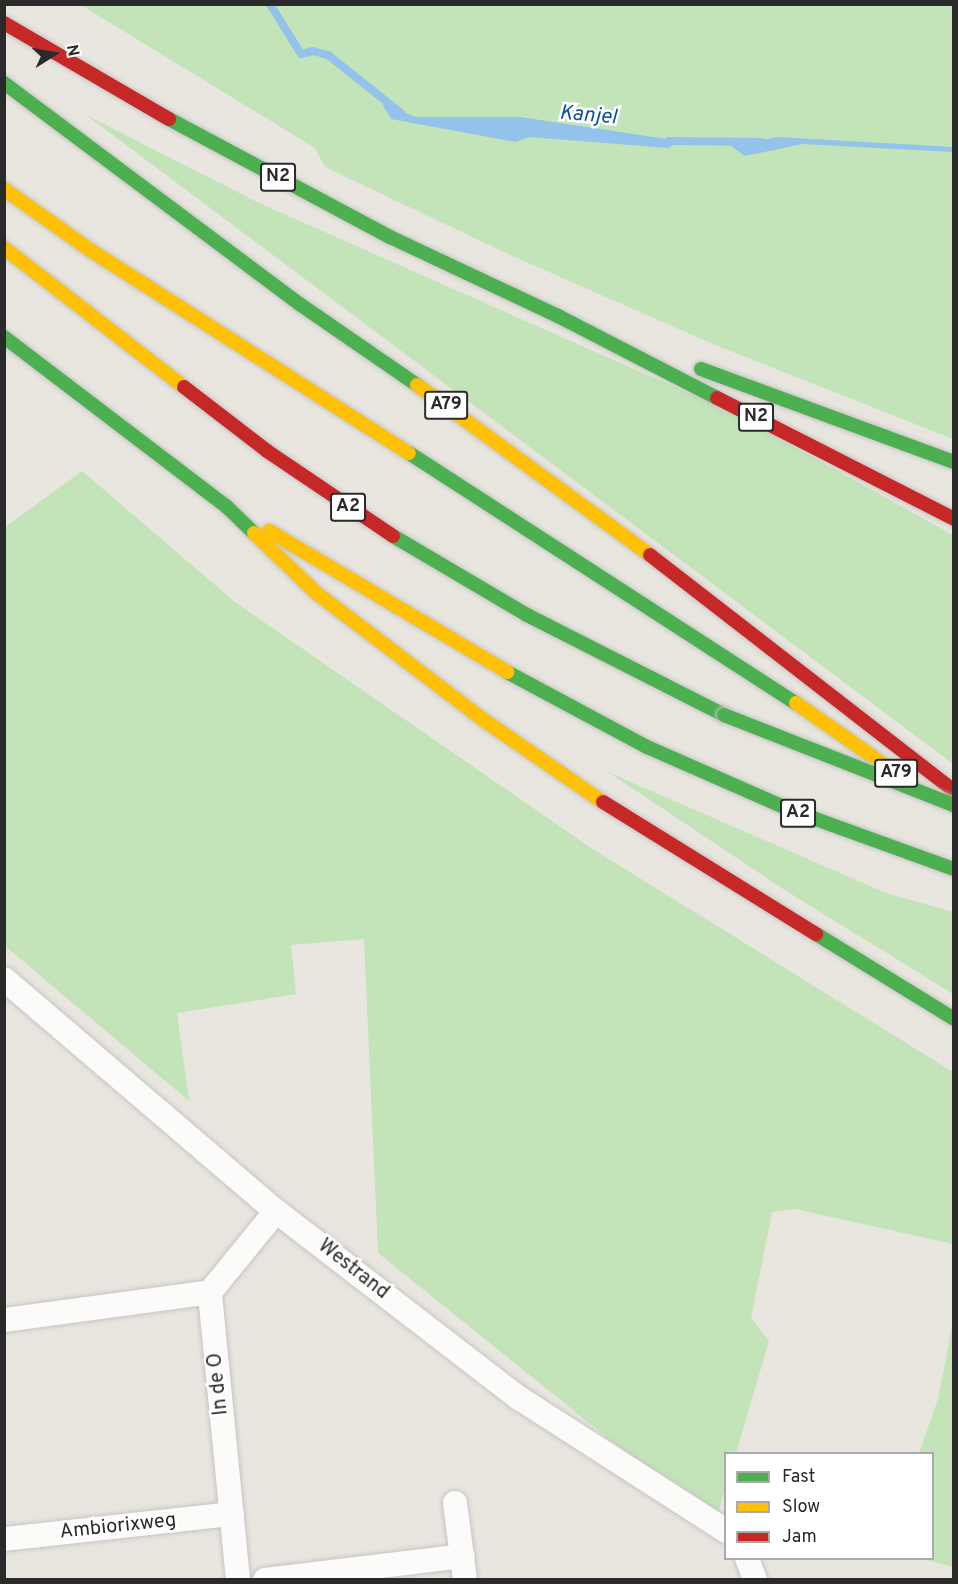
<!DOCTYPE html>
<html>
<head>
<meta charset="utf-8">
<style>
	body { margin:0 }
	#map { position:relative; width:958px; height:1584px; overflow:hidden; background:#e8e6df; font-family:Overpass,sans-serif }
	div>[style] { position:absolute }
	.green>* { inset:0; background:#c2e4b8 }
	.water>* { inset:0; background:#93c2ea }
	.stream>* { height:8px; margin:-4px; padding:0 4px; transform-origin:4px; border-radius:4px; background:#93c2ea }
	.roads { filter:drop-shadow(0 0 2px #c6c5c4) drop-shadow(0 0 2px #c6c5c4) }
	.street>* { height:24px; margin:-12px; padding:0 12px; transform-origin:12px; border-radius:12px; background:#fcfbfa }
	.fast>* { height:14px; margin:-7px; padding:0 7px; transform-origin:7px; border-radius:7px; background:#4caf50 }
	.slow>* { height:14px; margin:-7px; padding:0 7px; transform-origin:7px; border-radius:7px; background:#ffc107 }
	.jam>* { height:14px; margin:-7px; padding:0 7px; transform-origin:7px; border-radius:7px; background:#c62828 }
	.bridges { filter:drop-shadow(0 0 2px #c4c4c1) drop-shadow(0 0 2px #c4c4c1) }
	.fast-bridge>* { height:14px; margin:-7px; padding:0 7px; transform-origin:7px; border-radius:7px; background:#4caf50 }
	span { translate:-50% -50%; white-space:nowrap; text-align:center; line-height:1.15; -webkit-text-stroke:5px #fff; paint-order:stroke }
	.shield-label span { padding:2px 4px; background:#fff; border:2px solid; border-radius:4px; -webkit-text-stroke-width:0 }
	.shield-label { font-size:18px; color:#2a2a2a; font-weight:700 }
	.street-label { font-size:20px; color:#2a2a2a }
	.water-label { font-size:21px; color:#0e4d99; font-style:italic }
	.frame { position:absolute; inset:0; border:6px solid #2a2a2a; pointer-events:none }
	.legend { position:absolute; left:724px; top:1452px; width:210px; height:108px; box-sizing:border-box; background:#fff; border:2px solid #aaa; margin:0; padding:8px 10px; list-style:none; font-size:18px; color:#2a2a2a }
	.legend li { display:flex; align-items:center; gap:12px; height:30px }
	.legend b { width:30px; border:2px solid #aaa }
	.north { position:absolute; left:24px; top:24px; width:60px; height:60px; -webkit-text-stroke:4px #fff; paint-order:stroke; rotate:79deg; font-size:16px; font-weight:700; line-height:24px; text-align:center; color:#2a2a2a }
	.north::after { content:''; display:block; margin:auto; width:21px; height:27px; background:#2a2a2a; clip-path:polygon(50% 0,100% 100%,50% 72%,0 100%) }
</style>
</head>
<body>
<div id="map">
	<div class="green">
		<div style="clip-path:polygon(81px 5px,953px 5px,953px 439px,715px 345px,508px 254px,325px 167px,315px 148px)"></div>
		<div style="clip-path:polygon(86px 115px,259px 203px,729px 411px,953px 535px,953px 764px)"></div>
		<div style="clip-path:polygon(82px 471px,235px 602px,591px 848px,953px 1072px,953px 1244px,795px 1209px,772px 1212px,751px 1318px,769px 1341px,736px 1453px,726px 1454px,725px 1488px,718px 1513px,655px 1476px,378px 1253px,364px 939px,291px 945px,296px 994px,177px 1013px,189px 1101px,5px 946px,4px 528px)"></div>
		<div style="clip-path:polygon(608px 772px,886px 893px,953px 912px,953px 994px,780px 887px)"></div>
		<div style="clip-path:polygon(953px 1322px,953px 1567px,923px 1559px,932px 1558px,932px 1454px,919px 1453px,938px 1399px)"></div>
	</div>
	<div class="water">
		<div style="clip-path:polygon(382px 104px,416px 117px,520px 117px,680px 141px,668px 148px,529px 137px,516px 142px,391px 119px)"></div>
		<div style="clip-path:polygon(778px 137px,953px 147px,953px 152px,802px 144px,745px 156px,731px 146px)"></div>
	</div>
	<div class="stream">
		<div style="left:270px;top:4px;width:59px;rotate:58.2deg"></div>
		<div style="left:301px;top:54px;width:12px;rotate:-14deg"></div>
		<div style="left:313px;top:51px;width:16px;rotate:15deg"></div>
		<div style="left:328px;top:55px;width:93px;rotate:38.5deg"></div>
		<div style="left:669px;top:141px;width:92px;rotate:0.6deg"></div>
	</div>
	<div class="roads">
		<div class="street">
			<div style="left:4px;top:979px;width:358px;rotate:40.5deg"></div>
			<div style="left:276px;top:1211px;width:307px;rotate:37.6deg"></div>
			<div style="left:519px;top:1398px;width:246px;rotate:32.7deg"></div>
			<div style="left:4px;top:1320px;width:208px;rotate:-7.7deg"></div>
			<div style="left:455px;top:1503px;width:78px;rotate:82.6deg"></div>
			<div style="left:4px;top:1539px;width:229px;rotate:-6.3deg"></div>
			<div style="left:747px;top:1558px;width:23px;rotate:70deg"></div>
			<div style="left:238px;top:1580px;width:289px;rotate:-95.6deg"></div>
			<div style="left:210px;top:1292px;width:104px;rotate:-50.8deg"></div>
			<div style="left:265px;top:1580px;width:199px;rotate:-6.9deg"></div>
		</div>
		<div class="fast">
			<div style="left:4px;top:83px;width:371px;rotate:36.8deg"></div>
			<div style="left:301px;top:305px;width:141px;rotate:34.6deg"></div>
			<div style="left:169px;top:119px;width:251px;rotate:28.1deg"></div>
			<div style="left:390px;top:237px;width:186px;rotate:25.2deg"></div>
			<div style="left:558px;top:316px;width:179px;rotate:27.3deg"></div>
			<div style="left:4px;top:337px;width:279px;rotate:37.3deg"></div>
			<div style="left:226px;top:506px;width:39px;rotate:44deg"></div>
			<div style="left:701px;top:369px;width:270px;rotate:20.2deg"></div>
			<div style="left:409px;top:453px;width:461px;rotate:32.9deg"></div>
			<div style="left:393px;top:536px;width:156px;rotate:30.5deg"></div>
			<div style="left:527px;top:615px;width:221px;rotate:26.9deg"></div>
			<div style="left:507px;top:672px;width:159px;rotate:28.2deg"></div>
			<div style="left:647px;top:747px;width:154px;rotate:23.7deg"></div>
			<div style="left:788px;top:809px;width:177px;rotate:19.9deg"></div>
			<div style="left:816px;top:934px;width:162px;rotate:31.6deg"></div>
		</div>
		<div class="slow">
			<div style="left:4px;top:189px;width:105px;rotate:35.3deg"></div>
			<div style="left:90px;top:250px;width:378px;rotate:32.5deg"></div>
			<div style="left:4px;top:248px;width:227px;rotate:37.7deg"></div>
			<div style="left:417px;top:385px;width:288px;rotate:36.1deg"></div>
			<div style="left:269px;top:531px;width:277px;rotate:30.6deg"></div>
			<div style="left:254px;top:533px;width:85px;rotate:44deg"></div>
			<div style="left:315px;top:592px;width:213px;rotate:37.2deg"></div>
			<div style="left:485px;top:721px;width:143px;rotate:34.5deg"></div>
			<div style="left:796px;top:703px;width:134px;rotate:35deg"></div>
		</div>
		<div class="jam">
			<div style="left:4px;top:23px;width:191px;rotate:30.2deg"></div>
			<div style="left:184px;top:387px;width:105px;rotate:37.6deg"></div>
			<div style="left:267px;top:451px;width:152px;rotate:34deg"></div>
			<div style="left:717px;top:398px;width:266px;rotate:27deg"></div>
			<div style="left:650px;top:555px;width:385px;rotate:37.8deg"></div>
			<div style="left:603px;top:802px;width:251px;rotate:31.8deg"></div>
		</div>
	</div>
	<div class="bridges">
		<div class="fast-bridge">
			<div style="left:724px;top:715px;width:247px;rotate:21.4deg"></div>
		</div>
	</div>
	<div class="shield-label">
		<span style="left:278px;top:177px">N2</span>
		<span style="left:446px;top:405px">A79</span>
		<span style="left:756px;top:417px">N2</span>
		<span style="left:348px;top:507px">A2</span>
		<span style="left:896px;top:773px">A79</span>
		<span style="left:798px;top:813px">A2</span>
	</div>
	<div class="street-label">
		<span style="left:353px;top:1270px;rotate:38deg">Westrand</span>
		<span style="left:219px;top:1384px;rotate:-96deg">In de O</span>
		<span style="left:118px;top:1527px;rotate:-6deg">Ambiorixweg</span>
	</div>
	<div class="water-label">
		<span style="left:588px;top:116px;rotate:5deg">Kanjel</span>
	</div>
	<div class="frame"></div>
	<ul class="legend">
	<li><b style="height:8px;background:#4caf50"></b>Fast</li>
	<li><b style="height:8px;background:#ffc107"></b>Slow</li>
	<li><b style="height:8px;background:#c62828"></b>Jam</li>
	</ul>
	<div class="north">N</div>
</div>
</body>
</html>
